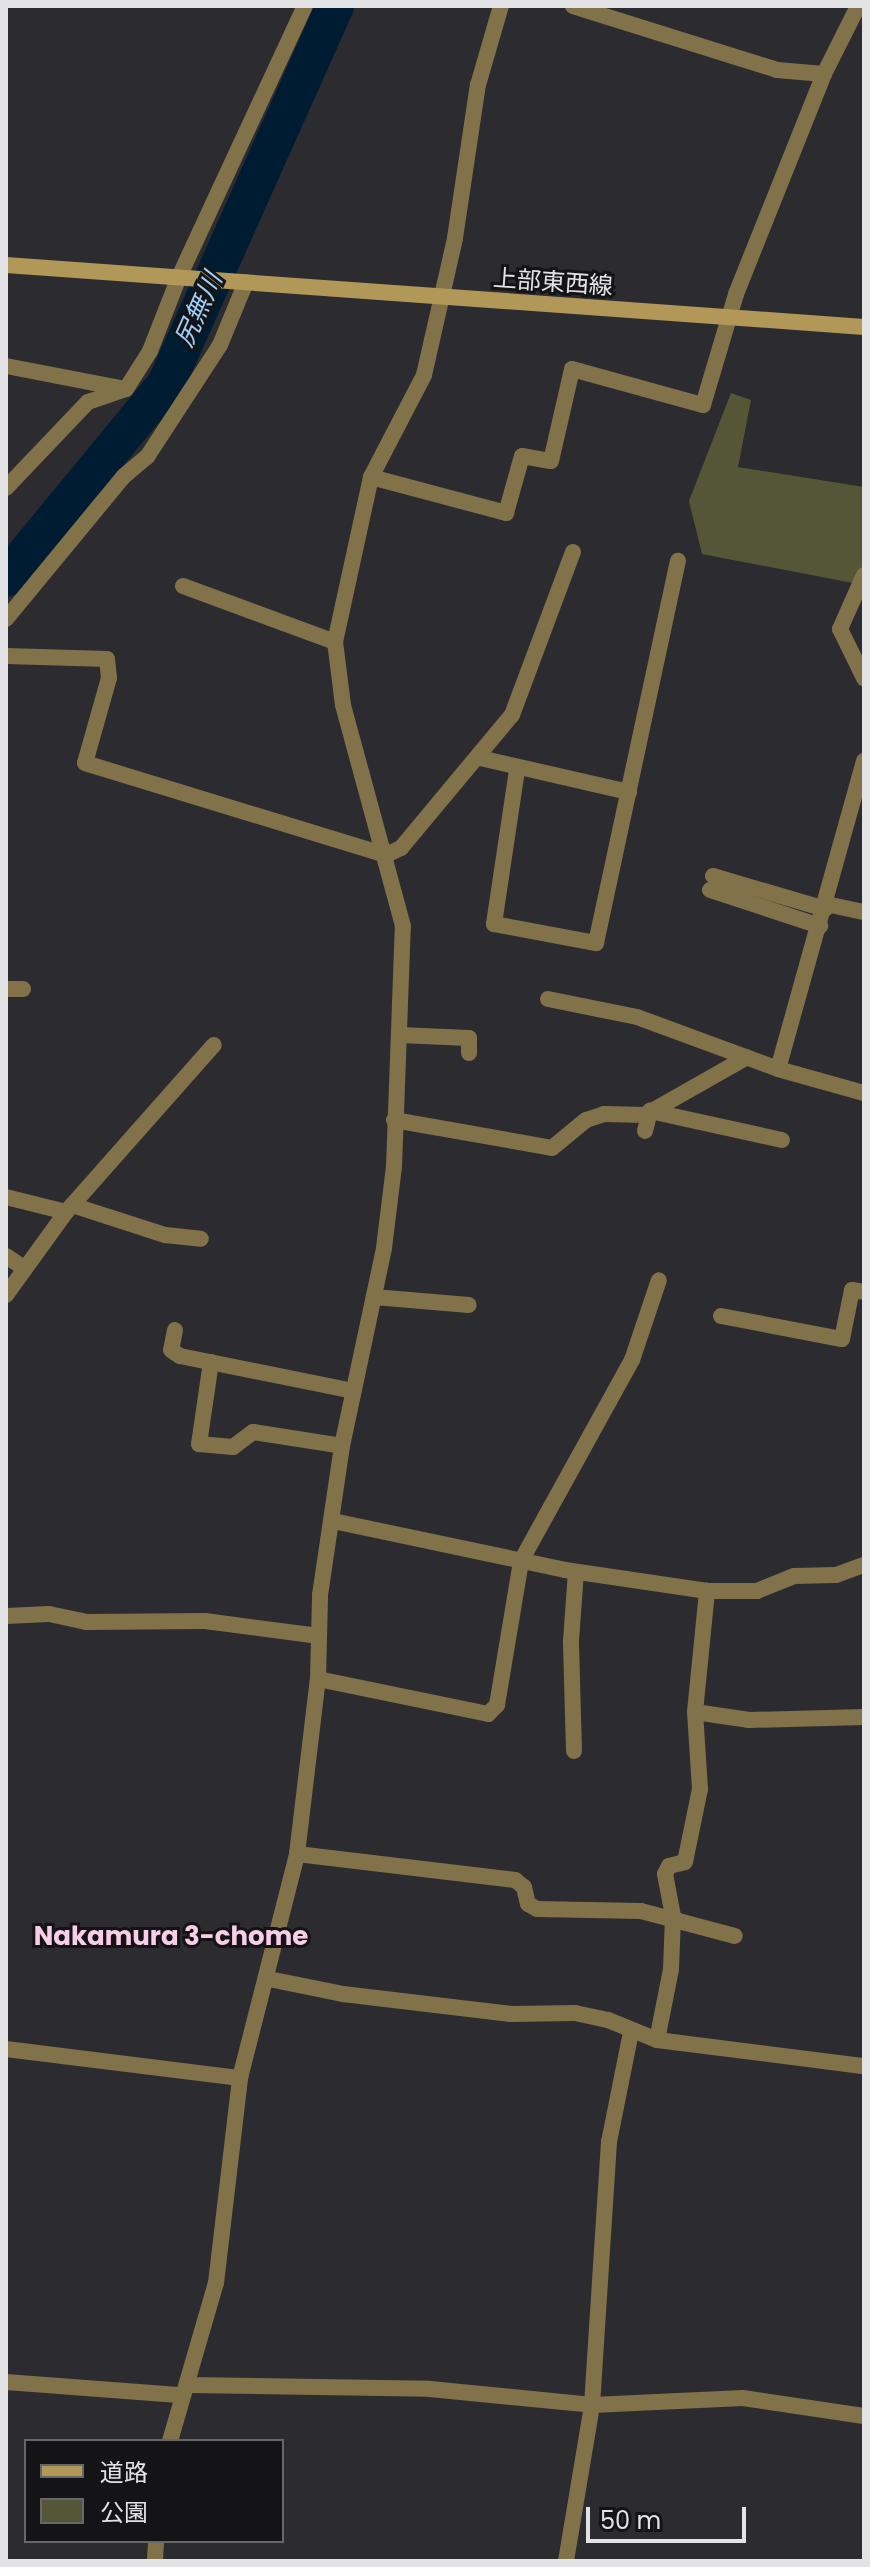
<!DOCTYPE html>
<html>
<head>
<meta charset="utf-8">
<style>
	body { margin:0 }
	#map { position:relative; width:870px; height:2567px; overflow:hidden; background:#2c2b30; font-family:Poppins,"Noto Sans JP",sans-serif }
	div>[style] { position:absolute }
	.green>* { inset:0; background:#545637 }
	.river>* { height:38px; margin:-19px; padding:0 19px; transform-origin:19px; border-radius:19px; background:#001c33 }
	.street>* { height:16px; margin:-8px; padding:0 8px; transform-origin:8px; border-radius:8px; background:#81724a }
	.secondary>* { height:16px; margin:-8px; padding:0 8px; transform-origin:8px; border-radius:8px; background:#b29858 }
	span { translate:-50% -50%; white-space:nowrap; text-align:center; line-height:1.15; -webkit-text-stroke:6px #141416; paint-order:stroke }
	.street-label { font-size:24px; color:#e3e3e6 }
	.water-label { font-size:26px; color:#9ccffa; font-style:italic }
	.neighbourhood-label { font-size:26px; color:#f8cde7; font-weight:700 }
	.frame { position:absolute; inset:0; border:8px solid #e3e3e6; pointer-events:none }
	.legend { position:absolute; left:24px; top:2439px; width:260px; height:104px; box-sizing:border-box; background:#141416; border:2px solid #676769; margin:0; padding:10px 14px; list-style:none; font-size:24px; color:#e3e3e6 }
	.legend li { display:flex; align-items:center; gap:16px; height:40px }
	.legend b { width:40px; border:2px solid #676769 }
	.scale { position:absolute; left:586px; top:2507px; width:160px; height:36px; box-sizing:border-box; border:4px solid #e3e3e6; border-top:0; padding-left:10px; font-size:24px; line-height:28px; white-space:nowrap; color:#e3e3e6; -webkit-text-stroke:6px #141416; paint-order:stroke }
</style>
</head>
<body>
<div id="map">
	<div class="green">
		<div style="clip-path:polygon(731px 393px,751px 400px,738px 467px,864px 487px,864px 565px,853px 583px,702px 554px,689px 501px)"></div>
	</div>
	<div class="river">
		<div style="left:6px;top:578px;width:251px;rotate:-50.5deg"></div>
		<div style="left:166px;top:384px;width:414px;rotate:-65.9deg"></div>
	</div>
	<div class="street">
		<div style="left:573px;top:6px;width:214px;rotate:17.4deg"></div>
		<div style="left:777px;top:70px;width:47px;rotate:4.9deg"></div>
		<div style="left:824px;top:74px;width:76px;rotate:-63.4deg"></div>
		<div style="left:6px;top:366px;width:122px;rotate:10.9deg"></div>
		<div style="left:371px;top:477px;width:140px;rotate:14.9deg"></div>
		<div style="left:506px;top:513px;width:59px;rotate:-74.3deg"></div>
		<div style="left:522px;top:456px;width:29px;rotate:10deg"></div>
		<div style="left:551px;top:461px;width:94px;rotate:-77.1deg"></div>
		<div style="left:572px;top:369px;width:136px;rotate:15.4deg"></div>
		<div style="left:703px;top:405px;width:116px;rotate:-73.4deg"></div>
		<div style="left:736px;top:294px;width:237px;rotate:-68.2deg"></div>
		<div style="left:6px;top:488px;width:119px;rotate:-46.4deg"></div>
		<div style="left:88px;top:402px;width:40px;rotate:-18.9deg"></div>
		<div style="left:126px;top:389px;width:45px;rotate:-57.7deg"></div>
		<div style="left:150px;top:351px;width:79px;rotate:-68.6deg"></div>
		<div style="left:179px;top:277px;width:299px;rotate:-65.1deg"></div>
		<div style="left:864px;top:575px;width:59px;rotate:114deg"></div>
		<div style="left:840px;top:629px;width:55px;rotate:63.9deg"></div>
		<div style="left:183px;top:586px;width:162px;rotate:20.2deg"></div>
		<div style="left:6px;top:619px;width:185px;rotate:-50.5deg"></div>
		<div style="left:124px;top:476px;width:30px;rotate:-40deg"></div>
		<div style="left:147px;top:457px;width:134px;rotate:-56.9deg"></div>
		<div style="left:220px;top:345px;width:68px;rotate:-67.6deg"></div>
		<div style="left:6px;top:656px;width:101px;rotate:1.7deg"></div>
		<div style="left:107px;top:659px;width:19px;rotate:84deg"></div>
		<div style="left:109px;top:678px;width:88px;rotate:105.8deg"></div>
		<div style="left:85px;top:763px;width:315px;rotate:17deg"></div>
		<div style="left:386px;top:855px;width:17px;rotate:-25deg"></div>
		<div style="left:401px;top:848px;width:173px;rotate:-50.2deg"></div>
		<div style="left:512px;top:715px;width:174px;rotate:-69.5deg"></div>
		<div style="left:480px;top:758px;width:153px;rotate:12.9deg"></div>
		<div style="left:517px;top:770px;width:156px;rotate:98.5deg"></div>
		<div style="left:494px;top:924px;width:104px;rotate:10.6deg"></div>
		<div style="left:596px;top:943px;width:391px;rotate:-77.9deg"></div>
		<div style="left:713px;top:876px;width:117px;rotate:16.4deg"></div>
		<div style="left:710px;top:890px;width:116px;rotate:18.1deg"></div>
		<div style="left:826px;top:904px;width:39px;rotate:12deg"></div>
		<div style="left:6px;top:989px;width:17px"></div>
		<div style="left:548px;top:999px;width:91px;rotate:11.4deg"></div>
		<div style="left:637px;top:1017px;width:150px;rotate:20.2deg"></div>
		<div style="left:778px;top:1069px;width:89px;rotate:15.6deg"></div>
		<div style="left:399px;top:1035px;width:70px;rotate:2.5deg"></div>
		<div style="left:469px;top:1038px;width:15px;rotate:90deg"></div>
		<div style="left:778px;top:1069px;width:320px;rotate:-74.4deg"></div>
		<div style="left:394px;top:1120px;width:160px;rotate:10deg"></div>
		<div style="left:552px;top:1148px;width:44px;rotate:-39.5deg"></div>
		<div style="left:586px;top:1120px;width:19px;rotate:-18deg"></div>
		<div style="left:604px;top:1114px;width:41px;rotate:1.4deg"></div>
		<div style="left:645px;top:1115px;width:117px;rotate:-29.6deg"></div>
		<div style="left:645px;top:1131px;width:21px;rotate:-76deg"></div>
		<div style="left:650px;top:1111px;width:135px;rotate:12.4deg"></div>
		<div style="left:6px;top:1197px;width:62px;rotate:14deg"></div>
		<div style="left:72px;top:1205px;width:98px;rotate:17.9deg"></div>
		<div style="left:165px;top:1235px;width:36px;rotate:6deg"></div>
		<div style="left:6px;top:1256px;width:22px;rotate:34deg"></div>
		<div style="left:6px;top:1295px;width:102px;rotate:-54.1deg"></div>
		<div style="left:66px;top:1212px;width:223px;rotate:-48.5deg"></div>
		<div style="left:374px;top:1297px;width:95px;rotate:4.8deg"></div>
		<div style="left:721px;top:1316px;width:123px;rotate:10.8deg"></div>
		<div style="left:842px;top:1339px;width:50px;rotate:-78.5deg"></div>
		<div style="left:852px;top:1290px;width:12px;rotate:9deg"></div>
		<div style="left:175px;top:1330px;width:20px;rotate:101deg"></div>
		<div style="left:171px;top:1350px;width:11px;rotate:34deg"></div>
		<div style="left:180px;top:1356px;width:177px;rotate:11.4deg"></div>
		<div style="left:211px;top:1362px;width:83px;rotate:98.3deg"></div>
		<div style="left:199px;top:1444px;width:34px;rotate:5deg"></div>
		<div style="left:233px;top:1447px;width:25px;rotate:-37deg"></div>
		<div style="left:253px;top:1432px;width:90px;rotate:8.9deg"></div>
		<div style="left:333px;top:1521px;width:237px;rotate:11.9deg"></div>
		<div style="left:565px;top:1570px;width:144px;rotate:8.4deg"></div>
		<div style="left:707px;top:1591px;width:50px"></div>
		<div style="left:757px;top:1591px;width:40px;rotate:-22deg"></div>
		<div style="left:794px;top:1576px;width:42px;rotate:-1.4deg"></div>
		<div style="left:836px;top:1575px;width:30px;rotate:-20deg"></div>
		<div style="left:6px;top:1616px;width:43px;rotate:-2.7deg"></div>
		<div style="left:49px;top:1614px;width:38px;rotate:12deg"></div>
		<div style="left:86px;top:1622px;width:119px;rotate:-0.5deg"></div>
		<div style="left:205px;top:1621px;width:115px;rotate:7.5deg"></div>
		<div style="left:318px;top:1679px;width:174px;rotate:11.6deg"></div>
		<div style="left:488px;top:1714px;width:13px;rotate:-45deg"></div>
		<div style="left:497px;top:1705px;width:146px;rotate:-80.5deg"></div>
		<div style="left:521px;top:1561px;width:230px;rotate:-61.1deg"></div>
		<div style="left:632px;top:1360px;width:84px;rotate:-71.4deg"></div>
		<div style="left:695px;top:1712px;width:55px;rotate:8.4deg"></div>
		<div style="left:749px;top:1720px;width:115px;rotate:-1.5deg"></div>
		<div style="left:574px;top:1751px;width:110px;rotate:-91.6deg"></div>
		<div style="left:571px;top:1641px;width:69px;rotate:-85.9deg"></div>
		<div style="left:297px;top:1854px;width:220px;rotate:6.8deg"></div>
		<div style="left:515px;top:1880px;width:11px;rotate:38deg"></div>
		<div style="left:524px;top:1887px;width:17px;rotate:77deg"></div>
		<div style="left:528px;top:1904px;width:10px;rotate:29deg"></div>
		<div style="left:537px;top:1909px;width:104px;rotate:1.1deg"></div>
		<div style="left:641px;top:1911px;width:97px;rotate:14.9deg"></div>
		<div style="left:269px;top:1979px;width:76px;rotate:11.5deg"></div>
		<div style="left:343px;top:1994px;width:169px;rotate:6.8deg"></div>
		<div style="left:511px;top:2014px;width:64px;rotate:-0.9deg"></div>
		<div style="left:575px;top:2013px;width:34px;rotate:12deg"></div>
		<div style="left:608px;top:2020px;width:53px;rotate:22.2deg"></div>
		<div style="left:657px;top:2040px;width:209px;rotate:7.2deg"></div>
		<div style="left:657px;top:2040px;width:72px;rotate:-78.8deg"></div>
		<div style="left:671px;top:1969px;width:53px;rotate:-87.8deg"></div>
		<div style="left:673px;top:1916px;width:43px;rotate:-100.8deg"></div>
		<div style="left:665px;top:1874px;width:9px;rotate:-63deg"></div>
		<div style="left:669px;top:1866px;width:16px;rotate:-14deg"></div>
		<div style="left:685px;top:1862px;width:75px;rotate:-78.4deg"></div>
		<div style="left:700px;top:1789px;width:77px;rotate:-93.7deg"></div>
		<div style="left:695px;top:1712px;width:122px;rotate:-84.3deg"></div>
		<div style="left:6px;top:2049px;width:236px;rotate:7.1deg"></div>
		<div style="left:6px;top:2382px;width:173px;rotate:4.3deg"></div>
		<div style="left:187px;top:2385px;width:243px;rotate:0.9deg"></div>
		<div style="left:430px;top:2389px;width:163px;rotate:5.6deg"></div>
		<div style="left:592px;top:2405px;width:151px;rotate:-2.7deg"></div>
		<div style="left:743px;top:2398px;width:122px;rotate:8.5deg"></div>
		<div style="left:170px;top:2441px;width:165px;rotate:-73.8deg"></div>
		<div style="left:216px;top:2283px;width:206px;rotate:-83.3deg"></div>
		<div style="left:240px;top:2078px;width:231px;rotate:-75.7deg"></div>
		<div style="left:297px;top:1854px;width:176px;rotate:-83.2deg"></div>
		<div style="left:318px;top:1679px;width:84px;rotate:-88.6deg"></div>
		<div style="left:320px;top:1595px;width:151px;rotate:-81.6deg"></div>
		<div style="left:342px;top:1446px;width:202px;rotate:-78deg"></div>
		<div style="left:384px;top:1248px;width:82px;rotate:-83deg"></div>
		<div style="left:394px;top:1167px;width:241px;rotate:-87.9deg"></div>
		<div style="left:403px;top:926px;width:229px;rotate:-105.2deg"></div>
		<div style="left:343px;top:705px;width:64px;rotate:-97.2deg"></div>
		<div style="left:335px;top:642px;width:169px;rotate:-77.7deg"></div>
		<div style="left:371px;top:477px;width:115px;rotate:-62.5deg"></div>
		<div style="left:424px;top:375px;width:140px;rotate:-77.2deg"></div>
		<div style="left:455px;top:238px;width:155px;rotate:-81.5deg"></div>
		<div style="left:478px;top:85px;width:82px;rotate:-73.8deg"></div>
		<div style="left:155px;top:2561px;width:20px;rotate:-87deg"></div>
		<div style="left:566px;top:2561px;width:158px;rotate:-80.5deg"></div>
		<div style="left:592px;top:2405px;width:264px;rotate:-86.3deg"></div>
		<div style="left:609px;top:2142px;width:112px;rotate:-78.7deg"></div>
	</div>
	<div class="secondary">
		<div style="left:6px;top:265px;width:860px;rotate:4.13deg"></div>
	</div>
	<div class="street-label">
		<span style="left:553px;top:282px;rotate:4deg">上部東西線</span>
	</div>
	<div class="water-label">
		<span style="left:199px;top:310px;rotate:-66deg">尻無川</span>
	</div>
	<div class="neighbourhood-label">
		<span style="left:171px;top:1937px">Nakamura 3-chome</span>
	</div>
	<div class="frame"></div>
	<ul class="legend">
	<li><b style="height:10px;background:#b29858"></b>道路</li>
	<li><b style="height:22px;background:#545637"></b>公園</li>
	</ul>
	<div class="scale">50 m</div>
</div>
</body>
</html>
